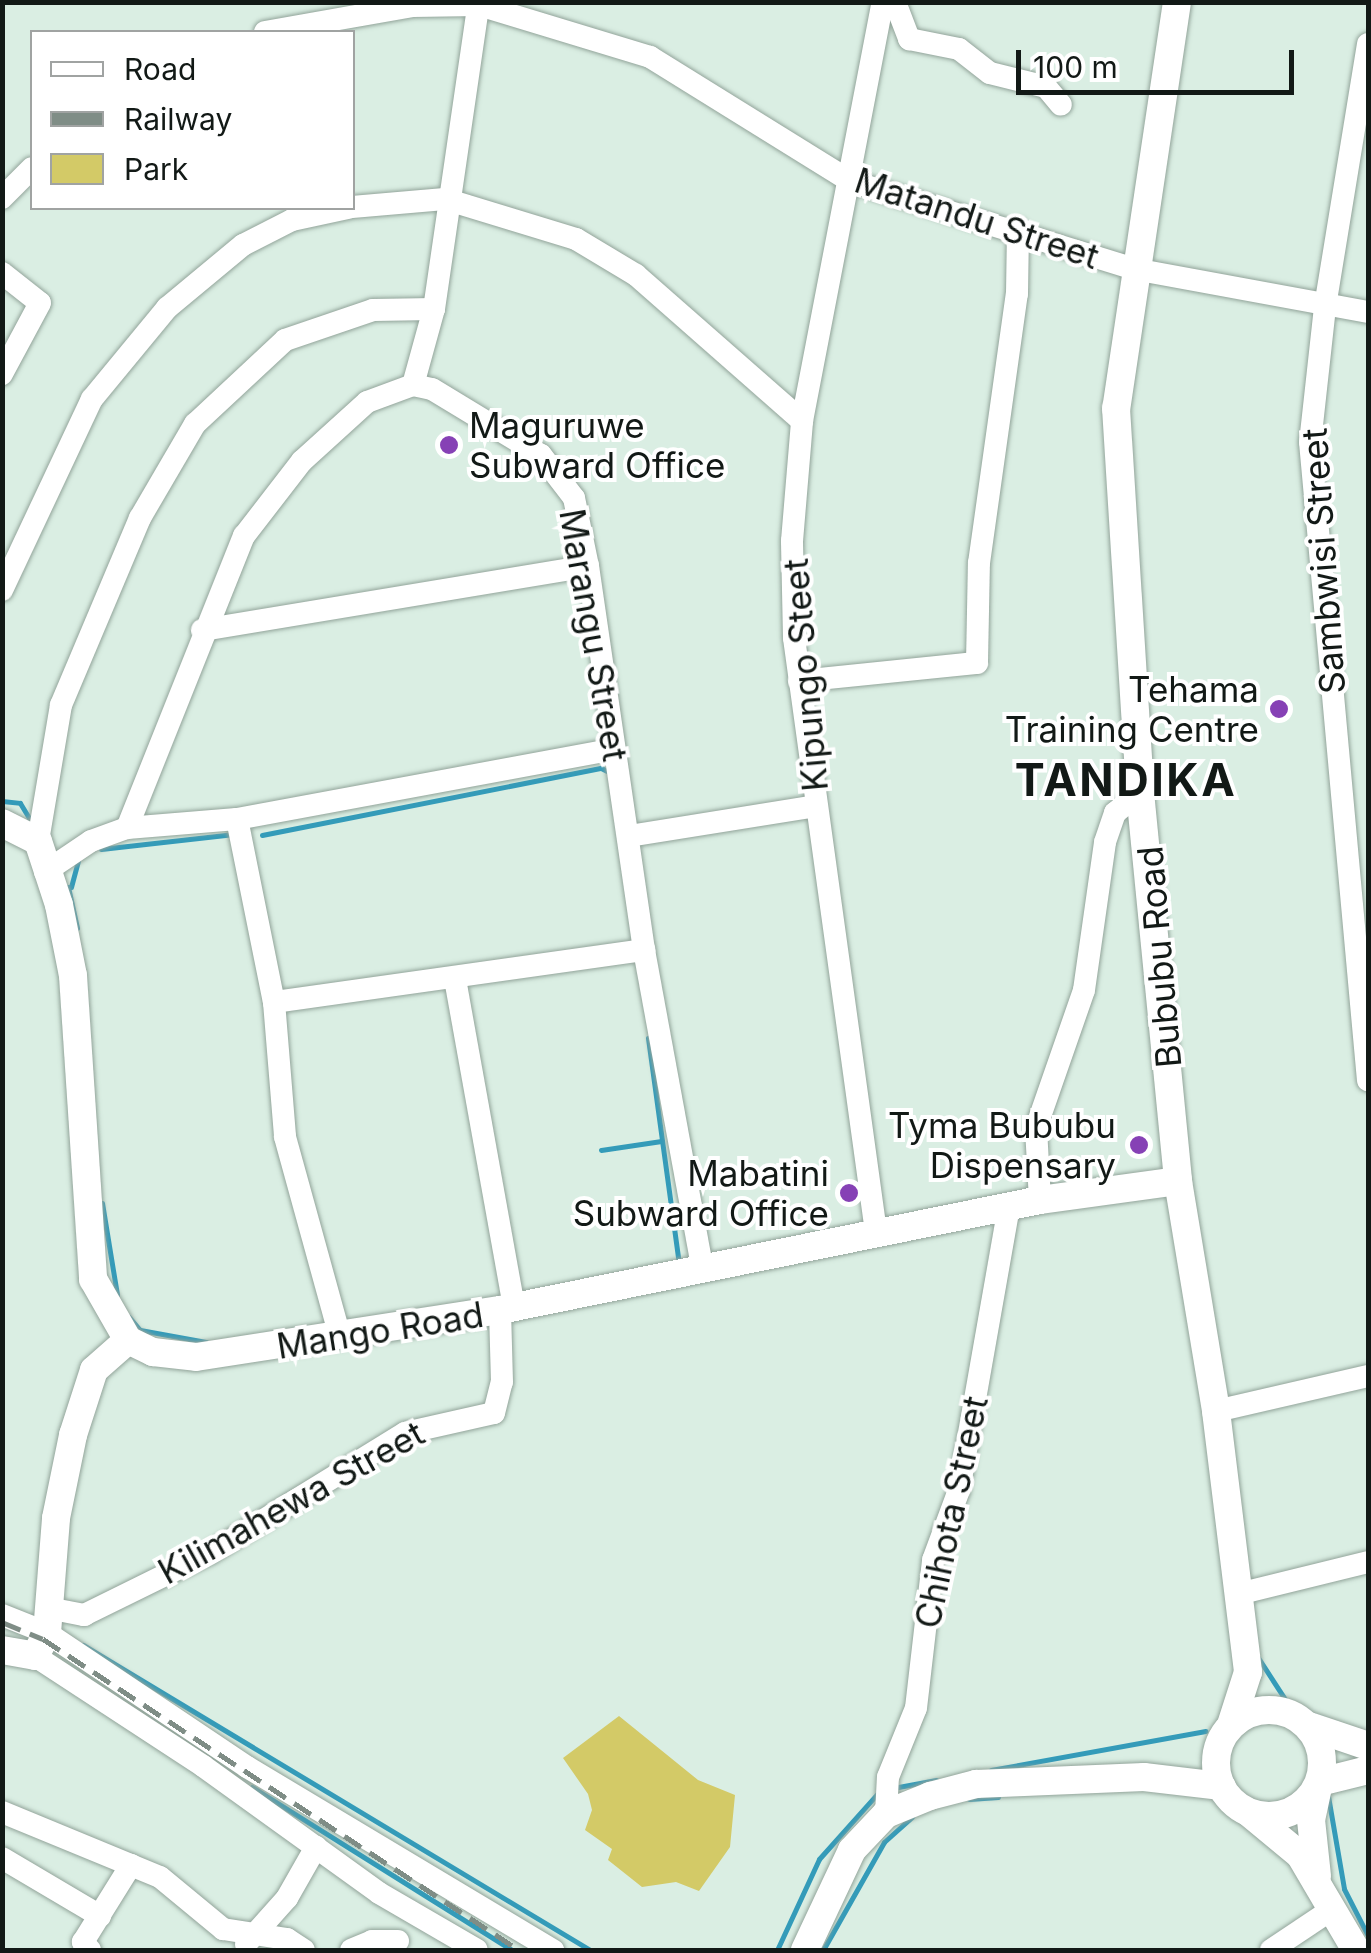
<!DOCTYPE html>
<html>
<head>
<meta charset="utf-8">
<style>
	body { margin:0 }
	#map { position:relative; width:1371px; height:1953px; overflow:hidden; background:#daeee3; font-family:Inter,sans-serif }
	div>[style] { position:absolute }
	.green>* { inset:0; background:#d3ca67 }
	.stream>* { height:5px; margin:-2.5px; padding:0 2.5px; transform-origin:2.5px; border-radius:2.5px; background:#349bb9 }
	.roads { filter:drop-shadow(0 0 2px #92a49a) drop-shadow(0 0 2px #92a49a) }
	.minor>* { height:22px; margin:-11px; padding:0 11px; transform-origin:11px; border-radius:11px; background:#fff }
	.tertiary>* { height:28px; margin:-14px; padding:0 14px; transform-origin:14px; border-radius:14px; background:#fff }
	.tertiary>.ring { margin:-14px; padding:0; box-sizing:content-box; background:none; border:28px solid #fff; border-radius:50% }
	.rail>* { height:5px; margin-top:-2.5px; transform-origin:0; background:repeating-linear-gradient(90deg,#7f8d86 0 20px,transparent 0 30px) }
	.dots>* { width:28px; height:28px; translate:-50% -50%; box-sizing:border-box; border:5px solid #fff; border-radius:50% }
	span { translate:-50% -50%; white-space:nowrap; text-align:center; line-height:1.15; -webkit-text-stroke:8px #fff; paint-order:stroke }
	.street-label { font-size:35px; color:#121916 }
	.poi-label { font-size:35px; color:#121916 }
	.left { translate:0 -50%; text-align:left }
	.right { translate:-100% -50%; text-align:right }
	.district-label { font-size:45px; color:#121916; font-weight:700; letter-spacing:2.5px }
	.frame { position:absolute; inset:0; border:5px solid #121916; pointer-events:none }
	.legend { position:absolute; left:30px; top:30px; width:325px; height:180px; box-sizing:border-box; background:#fff; border:2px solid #a0a3a2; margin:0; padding:12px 18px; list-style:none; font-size:30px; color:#121916 }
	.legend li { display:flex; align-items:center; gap:20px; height:50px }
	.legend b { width:50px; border:2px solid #a0a3a2 }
	.scale { position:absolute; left:1016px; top:50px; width:278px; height:45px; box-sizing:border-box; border:5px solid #121916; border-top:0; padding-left:12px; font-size:30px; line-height:35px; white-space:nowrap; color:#121916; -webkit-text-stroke:8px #fff; paint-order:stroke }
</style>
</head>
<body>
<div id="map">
	<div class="green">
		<div style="clip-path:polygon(619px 1716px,698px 1780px,735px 1795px,730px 1847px,699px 1891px,676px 1882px,642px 1887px,608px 1860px,612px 1849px,585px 1830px,592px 1810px,588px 1794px,563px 1758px)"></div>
	</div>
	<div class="stream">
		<div style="left:2px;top:801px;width:18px;rotate:6deg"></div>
		<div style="left:20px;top:803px;width:21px;rotate:59deg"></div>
		<div style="left:262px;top:835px;width:346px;rotate:-11.2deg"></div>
		<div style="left:601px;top:768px;width:11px;rotate:27deg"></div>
		<div style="left:101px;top:849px;width:134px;rotate:-6.4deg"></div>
		<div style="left:68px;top:887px;width:42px;rotate:77.6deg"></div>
		<div style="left:71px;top:887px;width:27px;rotate:-75deg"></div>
		<div style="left:648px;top:1038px;width:227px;rotate:82.2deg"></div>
		<div style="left:601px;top:1150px;width:61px;rotate:-8.5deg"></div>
		<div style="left:102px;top:1203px;width:93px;rotate:80.7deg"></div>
		<div style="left:129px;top:1317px;width:17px;rotate:50deg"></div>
		<div style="left:140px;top:1330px;width:67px;rotate:10.3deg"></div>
		<div style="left:83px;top:1645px;width:592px;rotate:31.03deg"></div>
		<div style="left:1257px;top:1656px;width:61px;rotate:57.1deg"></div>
		<div style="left:1290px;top:1707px;width:37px;rotate:19deg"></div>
		<div style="left:991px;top:1770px;width:218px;rotate:-10.3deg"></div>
		<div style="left:252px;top:1787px;width:307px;rotate:32.1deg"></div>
		<div style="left:893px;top:1788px;width:44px;rotate:-10.5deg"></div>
		<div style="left:1328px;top:1796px;width:94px;rotate:80.2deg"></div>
		<div style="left:1344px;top:1889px;width:53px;rotate:62.9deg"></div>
		<div style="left:969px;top:1799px;width:29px;rotate:-4deg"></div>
		<div style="left:777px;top:1950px;width:100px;rotate:-65.2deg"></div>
		<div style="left:819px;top:1859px;width:89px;rotate:-48.2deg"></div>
		<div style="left:823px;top:1950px;width:124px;rotate:-60.5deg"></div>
		<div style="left:884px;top:1842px;width:38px;rotate:-42deg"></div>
	</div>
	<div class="roads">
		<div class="minor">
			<div style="left:895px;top:2px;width:40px;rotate:69deg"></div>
			<div style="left:909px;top:39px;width:51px;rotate:11.3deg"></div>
			<div style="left:959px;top:49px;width:39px;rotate:38deg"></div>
			<div style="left:990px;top:73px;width:58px;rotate:14deg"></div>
			<div style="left:1046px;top:87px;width:23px;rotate:50deg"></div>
			<div style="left:265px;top:32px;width:149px;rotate:-10deg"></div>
			<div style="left:412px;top:6px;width:67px;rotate:-0.9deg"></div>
			<div style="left:479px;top:5px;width:179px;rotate:16.9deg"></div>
			<div style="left:650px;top:57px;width:235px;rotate:31.8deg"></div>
			<div style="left:850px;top:181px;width:297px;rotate:17.2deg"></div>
			<div style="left:1134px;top:269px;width:238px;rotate:10.4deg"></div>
			<div style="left:1368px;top:44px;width:266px;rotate:99.3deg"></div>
			<div style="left:1325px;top:307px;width:136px;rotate:96.3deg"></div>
			<div style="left:1310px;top:442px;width:641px;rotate:84.81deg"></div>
			<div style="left:2px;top:198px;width:42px;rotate:-45deg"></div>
			<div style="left:352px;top:207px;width:93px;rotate:-4.9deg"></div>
			<div style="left:445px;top:199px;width:137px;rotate:17deg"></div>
			<div style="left:576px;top:239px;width:70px;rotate:31deg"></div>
			<div style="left:636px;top:275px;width:221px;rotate:41.3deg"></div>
			<div style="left:2px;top:273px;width:48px;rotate:38.3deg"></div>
			<div style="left:40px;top:303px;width:81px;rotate:118.2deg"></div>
			<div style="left:413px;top:385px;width:79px;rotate:-74.6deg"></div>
			<div style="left:434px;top:309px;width:310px;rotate:-81.7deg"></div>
			<div style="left:2px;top:590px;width:211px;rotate:-64.8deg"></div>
			<div style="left:92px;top:399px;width:118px;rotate:-50.5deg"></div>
			<div style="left:167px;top:308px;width:99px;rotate:-39.7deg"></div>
			<div style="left:243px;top:245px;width:55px;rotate:-27deg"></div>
			<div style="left:292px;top:220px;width:57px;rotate:-12.1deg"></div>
			<div style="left:202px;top:630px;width:391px;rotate:-9.4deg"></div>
			<div style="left:799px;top:681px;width:179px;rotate:-5.8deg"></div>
			<div style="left:977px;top:663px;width:100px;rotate:-88.9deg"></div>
			<div style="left:979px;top:563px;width:272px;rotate:-82deg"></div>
			<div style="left:1017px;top:294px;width:65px;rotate:-89.1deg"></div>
			<div style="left:237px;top:819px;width:187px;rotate:78.6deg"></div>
			<div style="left:274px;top:1002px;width:135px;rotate:85.3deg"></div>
			<div style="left:285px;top:1137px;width:207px;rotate:74.6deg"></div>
			<div style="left:127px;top:828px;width:315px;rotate:-68.2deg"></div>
			<div style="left:244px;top:536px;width:95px;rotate:-52.3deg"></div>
			<div style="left:302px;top:461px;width:88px;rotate:-42.2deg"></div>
			<div style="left:367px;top:402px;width:49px;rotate:-20.3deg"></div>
			<div style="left:413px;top:385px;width:19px;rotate:12deg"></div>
			<div style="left:432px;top:389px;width:127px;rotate:31.2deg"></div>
			<div style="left:541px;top:455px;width:54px;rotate:52.5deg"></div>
			<div style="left:574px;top:498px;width:69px;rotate:78.4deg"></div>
			<div style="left:588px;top:566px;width:388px;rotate:81.7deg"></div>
			<div style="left:644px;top:950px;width:325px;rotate:79.6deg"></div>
			<div style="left:629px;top:836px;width:189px;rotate:-9.1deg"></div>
			<div style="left:38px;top:841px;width:138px;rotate:-80.4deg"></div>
			<div style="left:61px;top:705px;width:203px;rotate:-67.1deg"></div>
			<div style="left:140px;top:518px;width:109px;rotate:-59.7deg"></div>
			<div style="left:195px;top:424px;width:123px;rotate:-43deg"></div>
			<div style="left:285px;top:340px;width:93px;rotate:-18.8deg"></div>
			<div style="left:373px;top:310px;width:61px;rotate:-0.9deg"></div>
			<div style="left:45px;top:872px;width:55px;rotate:-34deg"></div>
			<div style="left:91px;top:841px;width:38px;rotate:-20deg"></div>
			<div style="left:127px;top:828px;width:110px;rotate:-4.7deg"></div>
			<div style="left:237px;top:819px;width:383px;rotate:-10.5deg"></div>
			<div style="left:455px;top:979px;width:333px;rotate:79.8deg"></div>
			<div style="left:274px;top:1002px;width:374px;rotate:-8deg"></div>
			<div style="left:1040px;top:1200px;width:72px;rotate:-93.2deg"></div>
			<div style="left:1036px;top:1128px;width:146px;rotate:-70.8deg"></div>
			<div style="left:1084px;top:990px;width:149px;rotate:-81.9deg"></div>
			<div style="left:1105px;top:842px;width:31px;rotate:-71deg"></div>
			<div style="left:1115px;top:813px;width:33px;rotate:-40deg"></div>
			<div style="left:876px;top:1232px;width:600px;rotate:-97.86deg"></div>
			<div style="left:794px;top:638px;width:97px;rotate:-91.2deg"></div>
			<div style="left:792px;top:541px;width:120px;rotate:-85.2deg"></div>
			<div style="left:802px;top:421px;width:427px;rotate:-79.1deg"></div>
			<div style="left:1216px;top:1411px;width:156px;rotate:-13deg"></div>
			<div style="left:1238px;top:1594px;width:134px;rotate:-13.8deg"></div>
			<div style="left:53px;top:1609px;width:32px;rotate:11deg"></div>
			<div style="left:84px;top:1615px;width:140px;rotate:-26.2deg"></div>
			<div style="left:210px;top:1553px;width:229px;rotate:-31.6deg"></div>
			<div style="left:405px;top:1433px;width:91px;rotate:-12.7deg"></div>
			<div style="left:494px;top:1413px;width:32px;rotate:-76deg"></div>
			<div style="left:502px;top:1382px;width:72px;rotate:-91.6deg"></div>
			<div style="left:2px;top:1615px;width:48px;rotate:21.8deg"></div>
			<div style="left:47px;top:1633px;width:241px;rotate:33.8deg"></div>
			<div style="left:247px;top:1767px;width:357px;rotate:30.9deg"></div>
			<div style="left:35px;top:1656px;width:201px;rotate:33.2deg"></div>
			<div style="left:203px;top:1766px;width:217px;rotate:35.8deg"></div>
			<div style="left:379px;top:1893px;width:113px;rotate:30.2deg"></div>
			<div style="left:2px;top:1812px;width:171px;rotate:22.4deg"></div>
			<div style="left:160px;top:1877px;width:82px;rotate:39.5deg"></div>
			<div style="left:223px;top:1929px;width:65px;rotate:8.9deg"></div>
			<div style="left:287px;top:1939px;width:20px;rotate:33deg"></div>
			<div style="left:886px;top:1814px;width:37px;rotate:-87deg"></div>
			<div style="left:888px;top:1777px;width:74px;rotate:-67.9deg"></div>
			<div style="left:916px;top:1708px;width:149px;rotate:-83.4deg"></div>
			<div style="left:933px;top:1560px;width:75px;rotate:-69.6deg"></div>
			<div style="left:959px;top:1490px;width:287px;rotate:-80deg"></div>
			<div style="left:2px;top:1858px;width:114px;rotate:30.6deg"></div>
			<div style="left:246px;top:1944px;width:62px;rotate:-48.3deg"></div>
			<div style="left:287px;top:1898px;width:59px;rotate:-60.4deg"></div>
			<div style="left:90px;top:1950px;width:11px;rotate:-131deg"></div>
			<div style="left:83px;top:1942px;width:91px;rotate:-58.1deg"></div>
			<div style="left:351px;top:1950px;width:23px;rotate:-23deg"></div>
			<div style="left:372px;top:1941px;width:26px"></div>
			<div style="left:1271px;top:1950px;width:72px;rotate:-33.7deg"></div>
		</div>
		<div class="tertiary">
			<div style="left:1177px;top:2px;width:411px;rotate:98.5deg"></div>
			<div style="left:1116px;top:408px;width:385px;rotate:86.4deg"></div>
			<div style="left:1140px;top:792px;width:391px;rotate:84.4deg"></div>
			<div style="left:1178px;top:1181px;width:233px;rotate:80.6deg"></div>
			<div style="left:1216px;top:1411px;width:263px;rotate:83deg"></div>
			<div style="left:1248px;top:1672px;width:56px;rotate:107.8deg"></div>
			<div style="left:2px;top:823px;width:40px;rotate:26.6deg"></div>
			<div style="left:38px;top:841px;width:67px;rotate:71.8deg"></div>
			<div style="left:59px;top:905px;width:72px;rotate:78.8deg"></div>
			<div style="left:73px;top:976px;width:304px;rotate:86.2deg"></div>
			<div style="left:93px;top:1279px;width:70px;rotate:60.2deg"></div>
			<div style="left:128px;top:1340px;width:28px;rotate:26deg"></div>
			<div style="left:153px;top:1352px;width:43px;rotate:6.6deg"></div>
			<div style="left:196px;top:1357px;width:308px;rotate:-8.8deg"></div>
			<div style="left:500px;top:1310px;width:551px;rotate:-11.51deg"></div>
			<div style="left:1040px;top:1200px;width:139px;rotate:-7.8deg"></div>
			<div style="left:2px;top:1650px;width:34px;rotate:10deg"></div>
			<div style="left:35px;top:1656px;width:26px;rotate:-62deg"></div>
			<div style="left:47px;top:1633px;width:115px;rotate:-85.5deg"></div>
			<div style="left:56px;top:1518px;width:85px;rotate:-78.4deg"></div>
			<div style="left:73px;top:1435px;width:68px;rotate:-72.1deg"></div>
			<div style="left:94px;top:1370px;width:45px;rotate:-41.4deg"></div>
			<div class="ring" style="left:1216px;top:1710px;width:78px;height:78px"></div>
			<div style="left:1309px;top:1726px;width:62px;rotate:18.7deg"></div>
			<div style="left:1320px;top:1782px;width:49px;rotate:-14deg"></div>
			<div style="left:1248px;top:1812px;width:67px;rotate:39.6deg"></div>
			<div style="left:1300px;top:1855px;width:110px;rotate:59.5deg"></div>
			<div style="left:1317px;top:1876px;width:56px;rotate:-96.1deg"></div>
			<div style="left:1311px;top:1820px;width:35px;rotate:-78deg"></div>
			<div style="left:805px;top:1950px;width:110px;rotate:-64.8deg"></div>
			<div style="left:852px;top:1850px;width:50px;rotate:-46.6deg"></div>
			<div style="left:886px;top:1814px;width:48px;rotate:-22.2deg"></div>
			<div style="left:930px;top:1796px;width:48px;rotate:-14.6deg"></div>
			<div style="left:976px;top:1784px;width:168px;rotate:-2.4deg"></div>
			<div style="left:1144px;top:1777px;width:78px;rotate:6.7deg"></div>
		</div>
	</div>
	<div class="rail">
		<div style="left:2px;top:1622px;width:44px;rotate:22.5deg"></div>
		<div style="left:43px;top:1639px;width:569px;rotate:33.16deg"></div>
	</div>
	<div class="dots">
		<div style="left:449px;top:445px;background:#8641b5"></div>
		<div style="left:1279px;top:709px;background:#8641b5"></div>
		<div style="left:1139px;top:1145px;background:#8641b5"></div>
		<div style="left:849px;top:1193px;background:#8641b5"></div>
	</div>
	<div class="street-label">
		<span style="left:977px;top:218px;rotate:18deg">Matandu Street</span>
		<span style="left:1323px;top:561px;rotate:-94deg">Sambwisi Street</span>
		<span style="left:594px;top:635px;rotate:80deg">Marangu Street</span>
		<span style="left:805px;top:675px;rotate:-95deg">Kipungo Steet</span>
		<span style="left:1159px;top:957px;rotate:-95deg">Bububu Road</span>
		<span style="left:380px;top:1330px;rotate:-9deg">Mango Road</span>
		<span style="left:291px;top:1502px;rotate:-29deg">Kilimahewa Street</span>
		<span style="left:951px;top:1512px;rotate:-78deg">Chihota Street</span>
	</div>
	<div class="poi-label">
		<span class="left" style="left:469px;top:445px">Maguruwe<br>Subward Office</span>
		<span class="right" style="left:1259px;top:709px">Tehama<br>Training Centre</span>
		<span class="right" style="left:1116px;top:1145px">Tyma Bububu<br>Dispensary</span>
		<span class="right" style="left:829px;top:1193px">Mabatini<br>Subward Office</span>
	</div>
	<div class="district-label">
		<span style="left:1126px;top:780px">TANDIKA</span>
	</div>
	<div class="frame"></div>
	<ul class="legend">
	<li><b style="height:12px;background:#fff"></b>Road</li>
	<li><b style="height:12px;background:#7f8d86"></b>Railway</li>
	<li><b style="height:28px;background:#d3ca67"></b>Park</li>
	</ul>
	<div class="scale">100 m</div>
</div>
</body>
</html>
